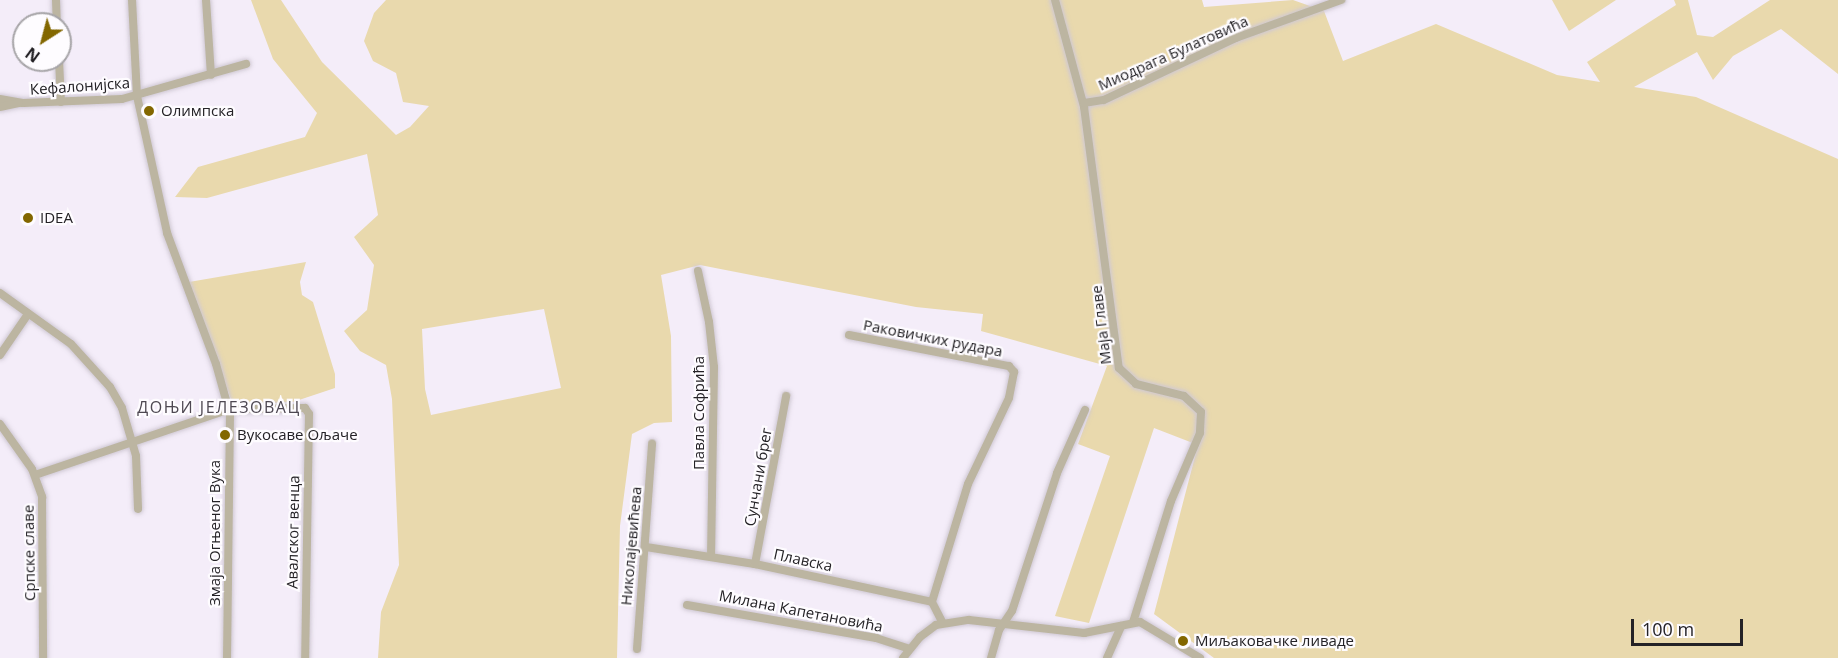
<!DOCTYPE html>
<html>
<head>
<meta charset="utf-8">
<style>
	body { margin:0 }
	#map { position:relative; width:1838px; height:658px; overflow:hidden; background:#f4edf9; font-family:"Open Sans",sans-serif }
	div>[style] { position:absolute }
	.green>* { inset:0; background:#e9d9ad }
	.roads { filter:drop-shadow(0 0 2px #cfc8d3) drop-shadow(0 0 2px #cfc8d3) }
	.minor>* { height:8px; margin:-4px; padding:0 4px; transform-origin:4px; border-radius:4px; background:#bcb5a1 }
	.dots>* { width:16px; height:16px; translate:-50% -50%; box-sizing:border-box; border:3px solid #fefcff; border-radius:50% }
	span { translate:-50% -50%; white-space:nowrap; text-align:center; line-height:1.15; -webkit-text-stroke:4.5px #fefcff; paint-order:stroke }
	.street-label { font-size:15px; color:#242226 }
	.poi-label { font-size:15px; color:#242226 }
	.left { translate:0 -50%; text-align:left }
	.neighbourhood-label { font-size:16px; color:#4e4852; letter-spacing:1.5px }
	.north { position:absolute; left:12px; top:12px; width:60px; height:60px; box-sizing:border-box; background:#fefcff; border:2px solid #a7a5a8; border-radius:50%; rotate:216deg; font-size:16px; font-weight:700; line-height:24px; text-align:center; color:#242226 }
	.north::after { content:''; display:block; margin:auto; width:21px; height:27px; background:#836700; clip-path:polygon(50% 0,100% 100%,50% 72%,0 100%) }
	.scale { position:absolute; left:1631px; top:619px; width:112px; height:27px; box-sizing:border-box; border:3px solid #242226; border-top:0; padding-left:8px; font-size:18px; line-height:21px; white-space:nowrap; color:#242226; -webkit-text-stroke:4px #fefcff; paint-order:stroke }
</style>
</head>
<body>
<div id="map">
	<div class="green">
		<div style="clip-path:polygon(evenodd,251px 0,281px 0,322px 62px,396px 135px,410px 127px,429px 106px,403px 102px,396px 73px,373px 61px,364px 41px,374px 13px,386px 0,1202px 0,1204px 7px,1293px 0,1324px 11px,1343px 61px,1436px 24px,1557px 75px,1600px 82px,1587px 62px,1676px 5px,1674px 0,1688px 0,1697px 35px,1713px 37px,1770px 0,1838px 0,1838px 74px,1781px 29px,1733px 56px,1713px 80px,1697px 52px,1634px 87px,1696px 97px,1838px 159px,1838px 658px,1214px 658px,1154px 614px,1198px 445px,1154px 428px,1089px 623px,1055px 616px,1110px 456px,1078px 444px,1107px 366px,981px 331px,983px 314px,916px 307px,700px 265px,661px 275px,671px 336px,672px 422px,654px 423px,632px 434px,620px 526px,617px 658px,378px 658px,381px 612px,399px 565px,392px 399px,386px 365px,360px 351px,344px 331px,367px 310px,374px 265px,354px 237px,378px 215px,367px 154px,207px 198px,175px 197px,198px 167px,305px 137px,317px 113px,273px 59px,251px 0,544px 309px,561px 388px,431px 415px,425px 389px,422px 329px,544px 309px)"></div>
		<div style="clip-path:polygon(1552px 0,1616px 0,1569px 31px)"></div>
		<div style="clip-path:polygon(306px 262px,300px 282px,302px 295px,313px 302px,335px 374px,335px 388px,293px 402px,233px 405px,189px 282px)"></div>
	</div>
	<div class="roads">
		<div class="minor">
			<div style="left:56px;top:0;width:24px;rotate:88deg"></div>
			<div style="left:132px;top:0;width:96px;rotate:87deg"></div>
			<div style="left:137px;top:96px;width:140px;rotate:77.6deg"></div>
			<div style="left:167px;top:233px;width:140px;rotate:69.5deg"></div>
			<div style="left:216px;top:364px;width:52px;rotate:74.4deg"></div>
			<div style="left:230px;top:414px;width:244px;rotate:90.7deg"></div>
			<div style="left:206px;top:0;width:75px;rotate:86.2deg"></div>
			<div style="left:1055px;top:0;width:111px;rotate:74.8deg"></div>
			<div style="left:1084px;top:107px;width:263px;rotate:82.4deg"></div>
			<div style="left:1119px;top:368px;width:23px;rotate:43deg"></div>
			<div style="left:1136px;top:384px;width:49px;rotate:14deg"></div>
			<div style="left:1184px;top:396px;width:23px;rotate:43deg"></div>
			<div style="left:1201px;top:412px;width:21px;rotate:93deg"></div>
			<div style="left:1200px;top:433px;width:74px;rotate:113.1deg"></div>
			<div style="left:1171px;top:501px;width:127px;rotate:107.4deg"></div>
			<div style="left:59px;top:60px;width:42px;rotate:87.3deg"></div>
			<div style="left:0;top:99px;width:23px;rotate:10deg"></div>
			<div style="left:23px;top:103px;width:99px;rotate:-2.3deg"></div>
			<div style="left:122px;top:99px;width:129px;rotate:-15.8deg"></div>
			<div style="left:1084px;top:103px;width:20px;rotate:-9deg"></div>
			<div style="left:1104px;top:100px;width:146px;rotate:-25.2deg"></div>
			<div style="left:1236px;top:38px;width:112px;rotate:-19.9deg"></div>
			<div style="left:0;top:107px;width:19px;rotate:-12deg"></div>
			<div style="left:698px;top:271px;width:52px;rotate:77.8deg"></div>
			<div style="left:709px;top:322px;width:45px;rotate:83.7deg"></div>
			<div style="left:714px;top:367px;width:189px;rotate:90.9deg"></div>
			<div style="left:0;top:293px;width:87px;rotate:35.7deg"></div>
			<div style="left:71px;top:344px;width:58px;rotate:47.8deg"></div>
			<div style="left:110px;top:387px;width:24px;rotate:60deg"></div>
			<div style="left:122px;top:408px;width:50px;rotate:73.7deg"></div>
			<div style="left:136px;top:456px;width:53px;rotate:87.8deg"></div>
			<div style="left:849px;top:335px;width:163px;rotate:11deg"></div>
			<div style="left:1009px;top:366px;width:8px;rotate:50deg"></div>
			<div style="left:1014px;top:372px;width:26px;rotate:101deg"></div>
			<div style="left:1009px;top:398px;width:95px;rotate:115.5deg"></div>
			<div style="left:968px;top:484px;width:123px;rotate:107deg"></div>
			<div style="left:0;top:355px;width:50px;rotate:-55.7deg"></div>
			<div style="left:0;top:424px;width:55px;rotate:54.6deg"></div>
			<div style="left:32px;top:469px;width:30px;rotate:70deg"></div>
			<div style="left:42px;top:497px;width:161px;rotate:89.6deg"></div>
			<div style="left:35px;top:475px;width:206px;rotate:-18.7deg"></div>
			<div style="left:230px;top:409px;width:75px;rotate:-0.8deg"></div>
			<div style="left:305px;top:408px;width:7px;rotate:56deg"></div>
			<div style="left:309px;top:414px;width:244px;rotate:90.9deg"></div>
			<div style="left:646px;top:547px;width:110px;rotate:8.9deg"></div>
			<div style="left:755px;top:564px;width:181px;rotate:12.1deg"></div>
			<div style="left:755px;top:564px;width:171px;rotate:-79.5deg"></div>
			<div style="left:932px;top:602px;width:22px;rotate:63deg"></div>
			<div style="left:687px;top:605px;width:192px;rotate:9.9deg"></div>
			<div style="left:876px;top:638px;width:35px;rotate:18deg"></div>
			<div style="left:637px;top:649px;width:206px;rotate:-85.8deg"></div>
			<div style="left:903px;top:658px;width:27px;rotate:-51deg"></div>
			<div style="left:920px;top:637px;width:20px;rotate:-37deg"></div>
			<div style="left:936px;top:625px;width:33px;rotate:-9deg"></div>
			<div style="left:969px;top:620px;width:116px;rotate:6.4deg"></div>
			<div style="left:1084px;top:633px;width:57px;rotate:-11.1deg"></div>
			<div style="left:1140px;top:622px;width:70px;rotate:31deg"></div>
			<div style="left:991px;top:658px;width:29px;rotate:-74deg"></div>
			<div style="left:999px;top:630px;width:23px;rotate:-56deg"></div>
			<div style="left:1012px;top:611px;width:145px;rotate:-71.9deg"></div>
			<div style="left:1057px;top:473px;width:69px;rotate:-66deg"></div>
			<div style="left:1107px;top:658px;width:35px;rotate:-66deg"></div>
		</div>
	</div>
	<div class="dots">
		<div style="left:149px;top:111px;background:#836700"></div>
		<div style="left:28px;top:218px;background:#836700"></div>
		<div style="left:225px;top:435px;background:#836700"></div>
		<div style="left:1183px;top:641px;background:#836700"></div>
	</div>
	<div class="street-label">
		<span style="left:1173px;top:53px;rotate:-24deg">Миодрага Булатовића</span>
		<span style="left:80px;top:86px;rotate:-4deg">Кефалонијска</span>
		<span style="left:1101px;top:325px;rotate:-97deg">Маја Главе</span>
		<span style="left:933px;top:338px;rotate:11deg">Раковичких рудара</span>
		<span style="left:699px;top:413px;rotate:-90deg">Павла Софрића</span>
		<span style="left:758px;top:477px;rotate:-80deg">Сунчани брег</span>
		<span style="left:293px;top:532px;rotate:-89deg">Авалског венца</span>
		<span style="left:215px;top:533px;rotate:-90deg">Змаја Огњеног Вука</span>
		<span style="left:631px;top:546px;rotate:-85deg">Николајевићева</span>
		<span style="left:29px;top:553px;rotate:-91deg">Српске славе</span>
		<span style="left:803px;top:560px;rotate:12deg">Плавска</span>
		<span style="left:801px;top:611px;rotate:11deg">Милана Капетановића</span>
	</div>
	<div class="poi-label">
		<span class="left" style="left:161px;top:111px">Олимпска</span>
		<span class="left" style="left:40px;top:218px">IDEA</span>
		<span class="left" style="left:237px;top:435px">Вукосаве Ољаче</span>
		<span class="left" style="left:1195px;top:641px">Миљаковачке ливаде</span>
	</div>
	<div class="neighbourhood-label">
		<span style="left:219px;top:407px">ДОЊИ ЈЕЛЕЗОВАЦ</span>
	</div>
	<div class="north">N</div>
	<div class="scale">100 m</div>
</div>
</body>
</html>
